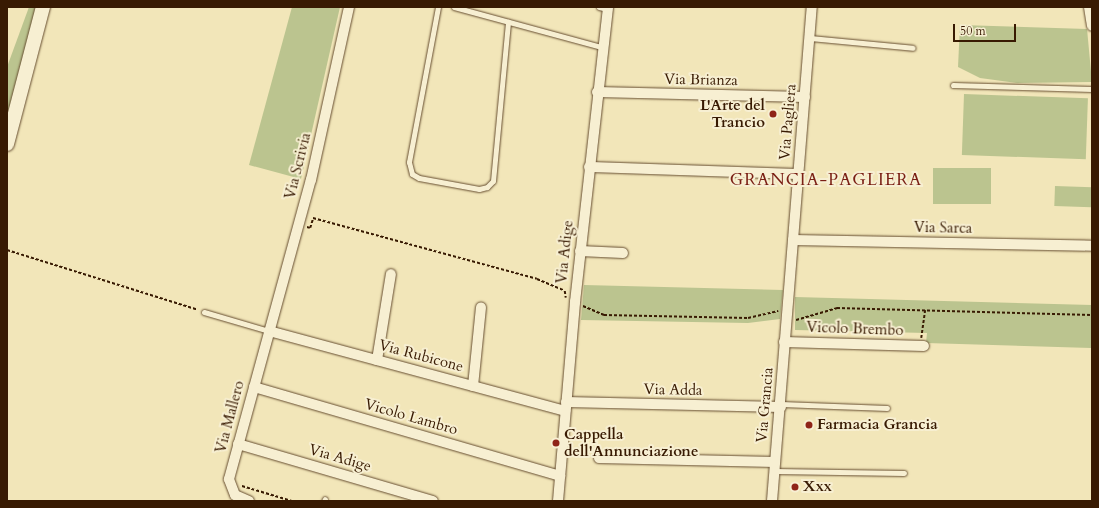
<!DOCTYPE html>
<html>
<head>
<meta charset="utf-8">
<style>
	body { margin:0 }
	#map { position:relative; width:1099px; height:508px; overflow:hidden; background:#f2e6b9; font-family:Cardo,serif }
	div>[style] { position:absolute }
	.green>* { inset:0; background:#bbc48f; transform-origin:0 0 }
	.path>* { height:1.5px; margin-top:-0.75px; transform-origin:0; background:repeating-linear-gradient(90deg,#381a02 0 3px,transparent 0 5px) }
	.roads { filter:drop-shadow(0 0 1px #664d30) drop-shadow(0 0 1px #664d30) }
	.lane>* { height:5px; margin:-2.5px; padding:0 2.5px; transform-origin:2.5px; border-radius:2.5px; background:#f7efd2 }
	.street>* { height:10px; margin:-5px; padding:0 5px; transform-origin:5px; border-radius:5px; background:#f7efd2 }
	.secondary>* { height:14px; margin:-7px; padding:0 7px; transform-origin:7px; border-radius:7px; background:#f7efd2 }
	.dots>* { width:11px; height:11px; translate:-50% -50%; box-sizing:border-box; border:2px solid #f7efd2; border-radius:50% }
	span { translate:-50% -50%; white-space:nowrap; text-align:center; line-height:1.15; -webkit-text-stroke:4px #f7efd2; paint-order:stroke }
	.street-label { font-size:15px; color:#381a02 }
	.poi-label { font-size:15px; color:#381a02; font-weight:700 }
	.right { translate:-100% -50%; text-align:right }
	.left { translate:0 -50%; text-align:left }
	.quarter-label { font-size:17px; color:#7a1f14; letter-spacing:1px }
	.frame { position:absolute; inset:0; border:8px solid #381a02; pointer-events:none }
	.scale { position:absolute; left:953px; top:24px; width:63px; height:18px; box-sizing:border-box; border:2px solid #381a02; border-top:0; padding-left:5px; font-size:12px; line-height:14px; white-space:nowrap; color:#381a02; -webkit-text-stroke:3px #f7efd2; paint-order:stroke }
</style>
</head>
<body>
<div id="map">
	<div class="green">
		<div style="clip-path:polygon(29px 7px,37px 7px,7px 120px,7px 67px)"></div>
		<div style="clip-path:polygon(292px 7px,340px 7px,301px 179px,249px 165px)"></div>
		<div style="clip-path:polygon(960px 25px,1087px 29px,1092px 82px,1017px 83px,980px 78px,958px 67px)"></div>
		<div style="left:964px;top:94px;width:124px;height:61px;rotate:2deg"></div>
		<div style="left:933px;top:168px;width:58px;height:36px"></div>
		<div style="left:1055px;top:186px;width:37px;height:20px;rotate:2deg"></div>
		<div style="clip-path:polygon(584px 285px,783px 290px,780px 319px,748px 323px,581px 320px)"></div>
		<div style="clip-path:polygon(795px 297px,1092px 305px,1091px 348px,926px 343px,927px 333px,795px 330px)"></div>
	</div>
	<div class="path">
		<div style="left:307px;top:227px;width:3px;rotate:18deg"></div>
		<div style="left:310px;top:228px;width:10px;rotate:-73deg"></div>
		<div style="left:313px;top:218px;width:232px;rotate:15.2deg"></div>
		<div style="left:537px;top:279px;width:30px;rotate:23deg"></div>
		<div style="left:565px;top:291px;width:7px;rotate:82deg"></div>
		<div style="left:7px;top:250px;width:200px;rotate:17.4deg"></div>
		<div style="left:583px;top:306px;width:23px;rotate:23deg"></div>
		<div style="left:604px;top:315px;width:144px;rotate:1.2deg"></div>
		<div style="left:748px;top:318px;width:31px;rotate:-13deg"></div>
		<div style="left:796px;top:320px;width:43px;rotate:-16.3deg"></div>
		<div style="left:837px;top:308px;width:255px;rotate:1.6deg"></div>
		<div style="left:921px;top:338px;width:28px;rotate:-82deg"></div>
		<div style="left:242px;top:486px;width:52px;rotate:16.7deg"></div>
	</div>
	<div class="roads">
		<div class="lane">
			<div style="left:438px;top:7px;width:158px;rotate:100.6deg"></div>
			<div style="left:409px;top:162px;width:12px;rotate:76deg"></div>
			<div style="left:412px;top:174px;width:8px;rotate:30deg"></div>
			<div style="left:419px;top:178px;width:61px;rotate:10.4deg"></div>
			<div style="left:479px;top:189px;width:8px;rotate:-14deg"></div>
			<div style="left:487px;top:187px;width:8px;rotate:-45deg"></div>
			<div style="left:493px;top:181px;width:160px;rotate:-84.6deg"></div>
			<div style="left:454px;top:7px;width:152px;rotate:15.2deg"></div>
			<div style="left:599px;top:7px;width:8px;rotate:14deg"></div>
			<div style="left:810px;top:38px;width:103px;rotate:5.5deg"></div>
			<div style="left:953px;top:85px;width:139px;rotate:1.6deg"></div>
			<div style="left:204px;top:312px;width:68px;rotate:16.3deg"></div>
			<div style="left:781px;top:404px;width:106px;rotate:2.2deg"></div>
			<div style="left:775px;top:471px;width:129px;rotate:0.9deg"></div>
			<div style="left:324px;top:501px;width:2px;rotate:-63deg"></div>
		</div>
		<div class="street">
			<div style="left:1089px;top:7px;width:19px;rotate:81deg"></div>
			<div style="left:597px;top:92px;width:208px;rotate:1.4deg"></div>
			<div style="left:589px;top:167px;width:210px;rotate:1.9deg"></div>
			<div style="left:793px;top:240px;width:299px;rotate:1.1deg"></div>
			<div style="left:580px;top:251px;width:43px;rotate:2.7deg"></div>
			<div style="left:269px;top:331px;width:307px;rotate:15.1deg"></div>
			<div style="left:784px;top:342px;width:140px;rotate:1.6deg"></div>
			<div style="left:377px;top:360px;width:87px;rotate:-80.8deg"></div>
			<div style="left:473px;top:386px;width:79px;rotate:-84.2deg"></div>
			<div style="left:254px;top:387px;width:319px;rotate:16.2deg"></div>
			<div style="left:566px;top:402px;width:215px;rotate:1.3deg"></div>
			<div style="left:238px;top:444px;width:203px;rotate:16.3deg"></div>
			<div style="left:599px;top:458px;width:176px;rotate:1.3deg"></div>
			<div style="left:249px;top:501px;width:15px;rotate:-157deg"></div>
			<div style="left:235px;top:495px;width:17px;rotate:-111deg"></div>
			<div style="left:229px;top:479px;width:310px;rotate:-74.7deg"></div>
			<div style="left:311px;top:180px;width:177px;rotate:-77.6deg"></div>
			<div style="left:558px;top:501px;width:200px;rotate:-85.1deg"></div>
			<div style="left:575px;top:302px;width:297px;rotate:-83.6deg"></div>
			<div style="left:772px;top:501px;width:496px;rotate:-85.4deg"></div>
		</div>
		<div class="secondary">
			<div style="left:7px;top:144px;width:142px;rotate:-75.3deg"></div>
		</div>
	</div>
	<div class="dots">
		<div style="left:773px;top:114px;background:#8f2418"></div>
		<div style="left:809px;top:425px;background:#8f2418"></div>
		<div style="left:556px;top:443px;background:#8f2418"></div>
		<div style="left:795px;top:487px;background:#8f2418"></div>
	</div>
	<div class="street-label">
		<span style="left:701px;top:80px;rotate:1deg">Via Brianza</span>
		<span style="left:788px;top:122px;rotate:-85deg">Via Pagliera</span>
		<span style="left:298px;top:166px;rotate:-76deg">Via Scrivia</span>
		<span style="left:943px;top:228px;rotate:1deg">Via Sarca</span>
		<span style="left:565px;top:252px;rotate:-84deg">Via Adige</span>
		<span style="left:855px;top:329px;rotate:2deg">Vicolo Brembo</span>
		<span style="left:421px;top:356px;rotate:15deg">Via Rubicone</span>
		<span style="left:673px;top:390px;rotate:1deg">Via Adda</span>
		<span style="left:765px;top:405px;rotate:-85deg">Via Grancia</span>
		<span style="left:230px;top:417px;rotate:-75deg">Via Mallero</span>
		<span style="left:411px;top:417px;rotate:16deg">Vicolo Lambro</span>
		<span style="left:340px;top:458px;rotate:16deg">Via Adige</span>
	</div>
	<div class="poi-label">
		<span class="right" style="left:765px;top:114px">L'Arte del<br>Trancio</span>
		<span class="left" style="left:817px;top:425px">Farmacia Grancia</span>
		<span class="left" style="left:564px;top:443px">Cappella<br>dell'Annunciazione</span>
		<span class="left" style="left:803px;top:487px">Xxx</span>
	</div>
	<div class="quarter-label">
		<span style="left:826px;top:180px">GRANCIA-PAGLIERA</span>
	</div>
	<div class="frame"></div>
	<div class="scale">50 m</div>
</div>
</body>
</html>
